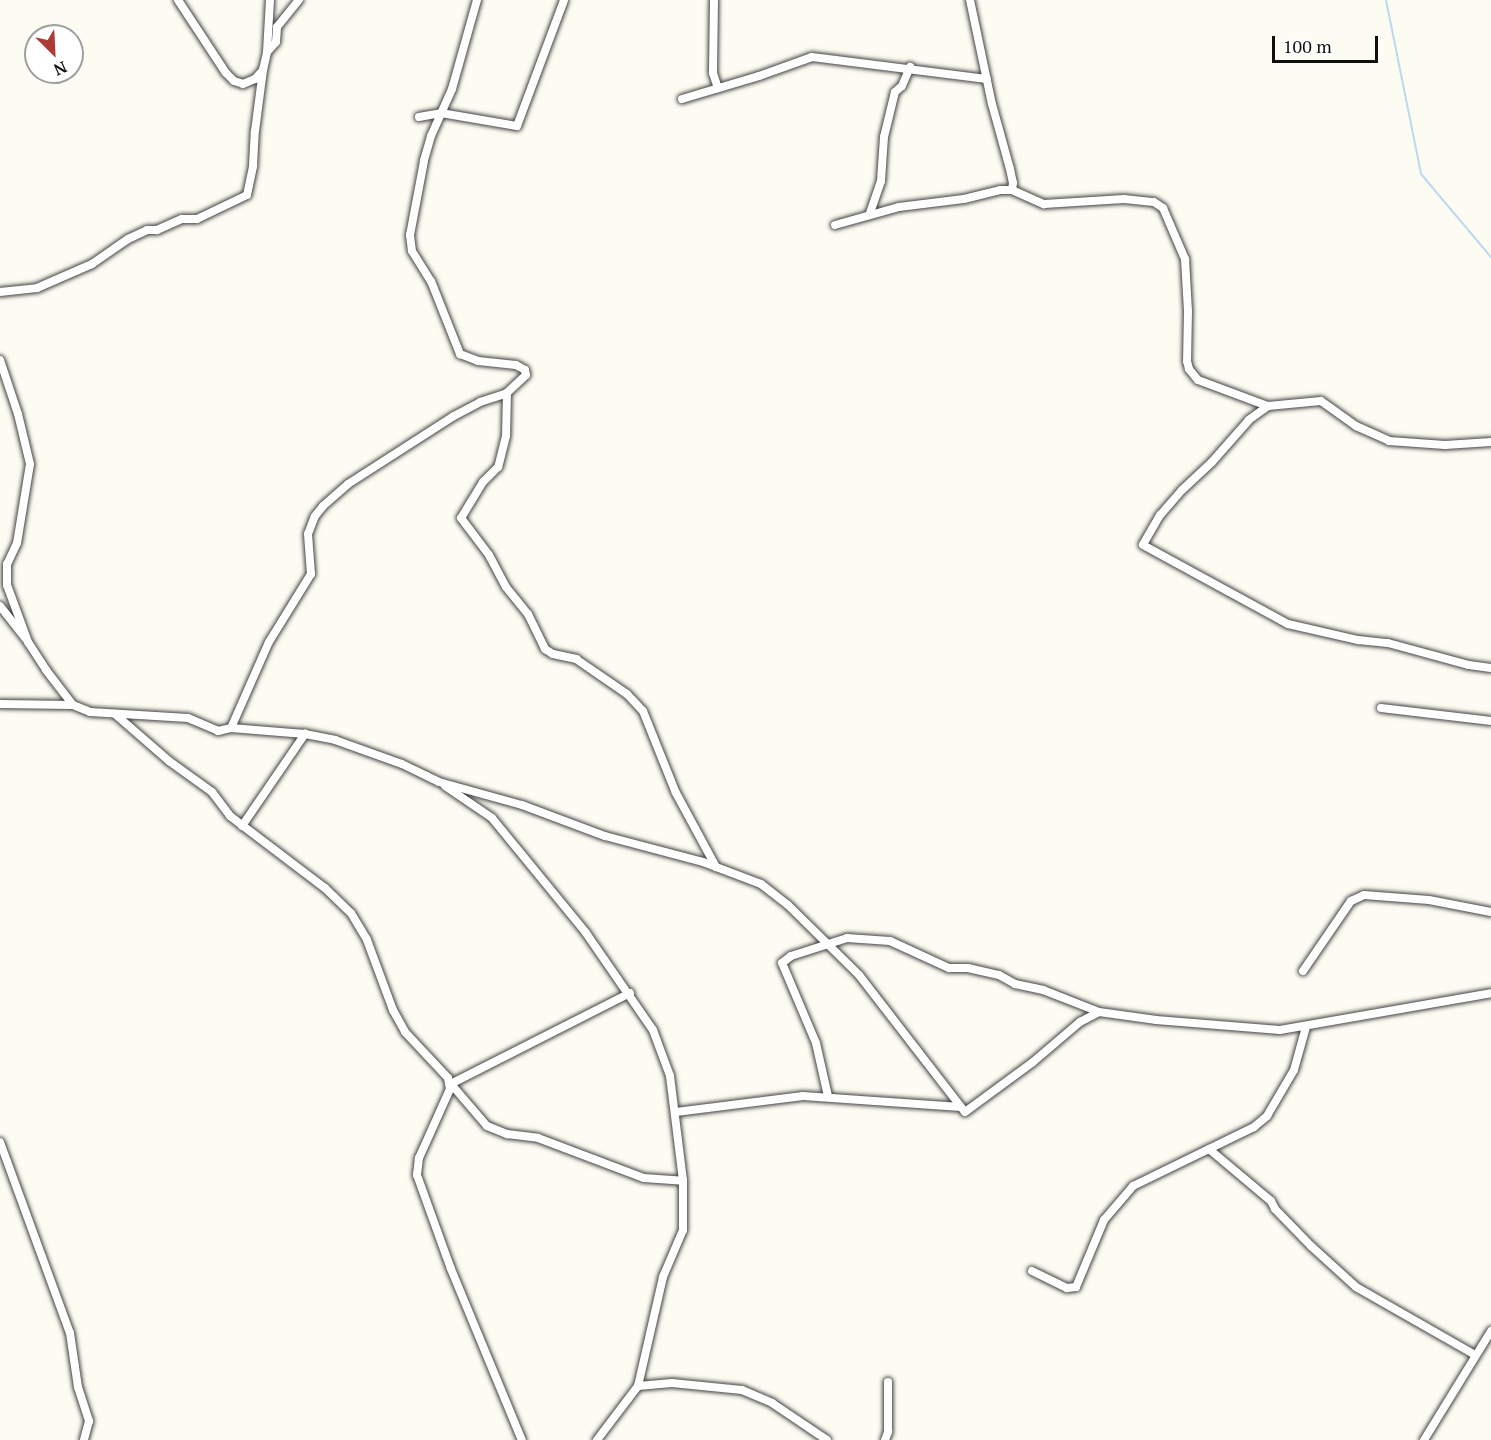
<!DOCTYPE html>
<html>
<head>
<meta charset="utf-8">
<style>
	body { margin:0 }
	#map { position:relative; width:1491px; height:1440px; overflow:hidden; background:#fdfcf2; font-family:"PT Serif",serif }
	div>[style] { position:absolute }
	.stream>* { height:2px; margin:-1px; padding:0 1px; transform-origin:1px; border-radius:1px; background:#bdd8ef }
	.roads { filter:drop-shadow(0 0 2px #424242) drop-shadow(0 0 2px #424242) }
	.street>* { height:8px; margin:-4px; padding:0 4px; transform-origin:4px; border-radius:4px; background:#fff }
	span { translate:-50% -50%; white-space:nowrap; text-align:center; line-height:1.15; -webkit-text-stroke:6px #fff; paint-order:stroke }
	.north { position:absolute; left:24px; top:24px; width:60px; height:60px; box-sizing:border-box; background:#fff; border:2px solid #9f9f9f; border-radius:50%; rotate:156deg; font-size:16px; font-weight:700; line-height:24px; text-align:center; color:#0f0f0f }
	.north::after { content:''; display:block; margin:auto; width:21px; height:27px; background:#ae3a38; clip-path:polygon(50% 0,100% 100%,50% 72%,0 100%) }
	.scale { position:absolute; left:1272px; top:36px; width:106px; height:27px; box-sizing:border-box; border:3px solid #0f0f0f; border-top:0; padding-left:8px; font-size:18px; line-height:21px; white-space:nowrap; color:#0f0f0f; -webkit-text-stroke:4px #fff; paint-order:stroke }
</style>
</head>
<body>
<div id="map">
	<div class="stream">
		<div style="left:1386px;top:0;width:177px;rotate:78.6deg"></div>
		<div style="left:1421px;top:174px;width:109px;rotate:49.9deg"></div>
	</div>
	<div class="roads">
		<div class="street">
			<div style="left:178px;top:0;width:87px;rotate:56.7deg"></div>
			<div style="left:226px;top:73px;width:11px;rotate:45deg"></div>
			<div style="left:234px;top:81px;width:9px;rotate:18deg"></div>
			<div style="left:243px;top:84px;width:13px;rotate:-23deg"></div>
			<div style="left:255px;top:79px;width:12px;rotate:-48deg"></div>
			<div style="left:263px;top:70px;width:18px;rotate:-77deg"></div>
			<div style="left:267px;top:52px;width:13px;rotate:-48deg"></div>
			<div style="left:276px;top:42px;width:15px;rotate:-86deg"></div>
			<div style="left:277px;top:27px;width:35px;rotate:-51deg"></div>
			<div style="left:477px;top:0;width:92px;rotate:105.7deg"></div>
			<div style="left:452px;top:89px;width:51px;rotate:114.1deg"></div>
			<div style="left:431px;top:136px;width:26px;rotate:106deg"></div>
			<div style="left:424px;top:161px;width:75px;rotate:100.7deg"></div>
			<div style="left:410px;top:235px;width:16px;rotate:83deg"></div>
			<div style="left:412px;top:251px;width:36px;rotate:58deg"></div>
			<div style="left:431px;top:281px;width:79px;rotate:68.3deg"></div>
			<div style="left:460px;top:354px;width:19px;rotate:21deg"></div>
			<div style="left:478px;top:361px;width:38px;rotate:6deg"></div>
			<div style="left:516px;top:365px;width:10px;rotate:29deg"></div>
			<div style="left:525px;top:370px;width:5px;rotate:79deg"></div>
			<div style="left:526px;top:375px;width:26px;rotate:137deg"></div>
			<div style="left:507px;top:393px;width:43px;rotate:91.3deg"></div>
			<div style="left:506px;top:436px;width:32px;rotate:104deg"></div>
			<div style="left:498px;top:467px;width:21px;rotate:135deg"></div>
			<div style="left:483px;top:482px;width:42px;rotate:121.4deg"></div>
			<div style="left:461px;top:518px;width:46px;rotate:52.9deg"></div>
			<div style="left:489px;top:555px;width:36px;rotate:62deg"></div>
			<div style="left:506px;top:587px;width:35px;rotate:51deg"></div>
			<div style="left:528px;top:614px;width:39px;rotate:64deg"></div>
			<div style="left:545px;top:649px;width:9px;rotate:32deg"></div>
			<div style="left:553px;top:654px;width:24px;rotate:12deg"></div>
			<div style="left:576px;top:659px;width:62px;rotate:34.5deg"></div>
			<div style="left:627px;top:694px;width:23px;rotate:47deg"></div>
			<div style="left:643px;top:711px;width:88px;rotate:68.1deg"></div>
			<div style="left:676px;top:793px;width:84px;rotate:61.6deg"></div>
			<div style="left:714px;top:0;width:73px;rotate:90.8deg"></div>
			<div style="left:713px;top:73px;width:16px;rotate:72deg"></div>
			<div style="left:970px;top:0;width:106px;rotate:78.1deg"></div>
			<div style="left:992px;top:104px;width:67px;rotate:74.5deg"></div>
			<div style="left:1010px;top:169px;width:14px;rotate:78deg"></div>
			<div style="left:1013px;top:183px;width:7px;rotate:98deg"></div>
			<div style="left:1012px;top:190px;width:35px;rotate:24deg"></div>
			<div style="left:1044px;top:204px;width:80px;rotate:-3.6deg"></div>
			<div style="left:1124px;top:199px;width:30px;rotate:6deg"></div>
			<div style="left:1154px;top:202px;width:11px;rotate:34deg"></div>
			<div style="left:1163px;top:208px;width:56px;rotate:66.7deg"></div>
			<div style="left:1185px;top:259px;width:52px;rotate:86.7deg"></div>
			<div style="left:1188px;top:311px;width:50px;rotate:91.1deg"></div>
			<div style="left:1187px;top:361px;width:8px;rotate:76deg"></div>
			<div style="left:1189px;top:369px;width:14px;rotate:51deg"></div>
			<div style="left:1198px;top:380px;width:75px;rotate:20.4deg"></div>
			<div style="left:1268px;top:406px;width:53px;rotate:-5.4deg"></div>
			<div style="left:1321px;top:401px;width:43px;rotate:35.5deg"></div>
			<div style="left:1356px;top:426px;width:36px;rotate:24deg"></div>
			<div style="left:1389px;top:441px;width:56px;rotate:4.1deg"></div>
			<div style="left:1445px;top:445px;width:46px;rotate:-3.7deg"></div>
			<div style="left:267px;top:52px;width:52px;rotate:-86.7deg"></div>
			<div style="left:682px;top:99px;width:80px;rotate:-16.6deg"></div>
			<div style="left:759px;top:76px;width:56px;rotate:-19.7deg"></div>
			<div style="left:812px;top:57px;width:176px;rotate:7.2deg"></div>
			<div style="left:419px;top:117px;width:22px;rotate:-10deg"></div>
			<div style="left:441px;top:113px;width:77px;rotate:9.7deg"></div>
			<div style="left:517px;top:126px;width:134px;rotate:-69.5deg"></div>
			<div style="left:870px;top:213px;width:34px;rotate:-71deg"></div>
			<div style="left:881px;top:181px;width:44px;rotate:-86.1deg"></div>
			<div style="left:884px;top:137px;width:46px;rotate:-76.3deg"></div>
			<div style="left:895px;top:92px;width:9px;rotate:-41deg"></div>
			<div style="left:902px;top:86px;width:21px;rotate:-67deg"></div>
			<div style="left:835px;top:225px;width:66px;rotate:-15.7deg"></div>
			<div style="left:899px;top:207px;width:65px;rotate:-7deg"></div>
			<div style="left:964px;top:199px;width:37px;rotate:-14deg"></div>
			<div style="left:1000px;top:190px;width:12px"></div>
			<div style="left:0;top:292px;width:37px;rotate:-6deg"></div>
			<div style="left:37px;top:288px;width:60px;rotate:-23.6deg"></div>
			<div style="left:92px;top:264px;width:44px;rotate:-34.8deg"></div>
			<div style="left:128px;top:239px;width:21px;rotate:-25deg"></div>
			<div style="left:147px;top:230px;width:10px"></div>
			<div style="left:157px;top:230px;width:27px;rotate:-24deg"></div>
			<div style="left:182px;top:219px;width:15px"></div>
			<div style="left:197px;top:219px;width:55px;rotate:-25.6deg"></div>
			<div style="left:247px;top:195px;width:30px;rotate:-78deg"></div>
			<div style="left:253px;top:166px;width:35px;rotate:-87deg"></div>
			<div style="left:255px;top:131px;width:62px;rotate:-82.5deg"></div>
			<div style="left:0;top:360px;width:57px;rotate:71.6deg"></div>
			<div style="left:18px;top:414px;width:51px;rotate:76.5deg"></div>
			<div style="left:30px;top:464px;width:80px;rotate:99.3deg"></div>
			<div style="left:17px;top:543px;width:23px;rotate:115deg"></div>
			<div style="left:7px;top:564px;width:21px;rotate:90deg"></div>
			<div style="left:7px;top:585px;width:61px;rotate:69.8deg"></div>
			<div style="left:28px;top:642px;width:33px;rotate:57deg"></div>
			<div style="left:46px;top:670px;width:44px;rotate:52.4deg"></div>
			<div style="left:73px;top:705px;width:18px;rotate:22deg"></div>
			<div style="left:90px;top:712px;width:98px;rotate:3.5deg"></div>
			<div style="left:188px;top:718px;width:33px;rotate:23deg"></div>
			<div style="left:218px;top:731px;width:13px;rotate:-13deg"></div>
			<div style="left:231px;top:728px;width:74px;rotate:4.6deg"></div>
			<div style="left:305px;top:734px;width:31px;rotate:11deg"></div>
			<div style="left:335px;top:740px;width:71px;rotate:19.7deg"></div>
			<div style="left:402px;top:764px;width:41px;rotate:25.9deg"></div>
			<div style="left:439px;top:782px;width:86px;rotate:15.5deg"></div>
			<div style="left:522px;top:805px;width:89px;rotate:20.5deg"></div>
			<div style="left:605px;top:836px;width:101px;rotate:14.9deg"></div>
			<div style="left:703px;top:862px;width:62px;rotate:20.8deg"></div>
			<div style="left:761px;top:884px;width:34px;rotate:38deg"></div>
			<div style="left:788px;top:905px;width:100px;rotate:44.6deg"></div>
			<div style="left:859px;top:975px;width:173px;rotate:52.3deg"></div>
			<div style="left:965px;top:1112px;width:84px;rotate:-36.3deg"></div>
			<div style="left:1033px;top:1062px;width:62px;rotate:-40.4deg"></div>
			<div style="left:1080px;top:1022px;width:21px;rotate:-28deg"></div>
			<div style="left:1268px;top:406px;width:24px;rotate:144deg"></div>
			<div style="left:1249px;top:420px;width:56px;rotate:131.4deg"></div>
			<div style="left:1212px;top:462px;width:41px;rotate:137deg"></div>
			<div style="left:1182px;top:490px;width:33px;rotate:131deg"></div>
			<div style="left:1160px;top:515px;width:34px;rotate:120deg"></div>
			<div style="left:1143px;top:545px;width:165px;rotate:28.6deg"></div>
			<div style="left:1288px;top:624px;width:72px;rotate:12.9deg"></div>
			<div style="left:1358px;top:640px;width:30px;rotate:6deg"></div>
			<div style="left:1388px;top:643px;width:84px;rotate:15.2deg"></div>
			<div style="left:1469px;top:665px;width:22px;rotate:8deg"></div>
			<div style="left:0;top:606px;width:42px;rotate:51.8deg"></div>
			<div style="left:0;top:704px;width:73px;rotate:0.8deg"></div>
			<div style="left:1381px;top:708px;width:111px;rotate:6.7deg"></div>
			<div style="left:115px;top:714px;width:72px;rotate:41deg"></div>
			<div style="left:169px;top:761px;width:53px;rotate:35.8deg"></div>
			<div style="left:212px;top:792px;width:30px;rotate:53deg"></div>
			<div style="left:230px;top:816px;width:119px;rotate:37.2deg"></div>
			<div style="left:325px;top:888px;width:36px;rotate:44deg"></div>
			<div style="left:351px;top:913px;width:31px;rotate:59deg"></div>
			<div style="left:367px;top:940px;width:75px;rotate:69.6deg"></div>
			<div style="left:393px;top:1010px;width:25px;rotate:61deg"></div>
			<div style="left:405px;top:1032px;width:63px;rotate:46.9deg"></div>
			<div style="left:448px;top:1078px;width:11px;rotate:80deg"></div>
			<div style="left:450px;top:1089px;width:76px;rotate:114.2deg"></div>
			<div style="left:419px;top:1158px;width:17px;rotate:97deg"></div>
			<div style="left:417px;top:1175px;width:100px;rotate:70.1deg"></div>
			<div style="left:451px;top:1269px;width:185px;rotate:67.5deg"></div>
			<div style="left:231px;top:728px;width:94px;rotate:-66.2deg"></div>
			<div style="left:269px;top:642px;width:80px;rotate:-58.3deg"></div>
			<div style="left:311px;top:574px;width:40px;rotate:-94.3deg"></div>
			<div style="left:308px;top:534px;width:19px;rotate:-69deg"></div>
			<div style="left:315px;top:516px;width:13px;rotate:-51deg"></div>
			<div style="left:323px;top:506px;width:33px;rotate:-41deg"></div>
			<div style="left:348px;top:484px;width:126px;rotate:-32.7deg"></div>
			<div style="left:454px;top:416px;width:30px;rotate:-28deg"></div>
			<div style="left:480px;top:402px;width:28px;rotate:-18deg"></div>
			<div style="left:445px;top:786px;width:57px;rotate:34.2deg"></div>
			<div style="left:492px;top:818px;width:149px;rotate:50.7deg"></div>
			<div style="left:586px;top:933px;width:118px;rotate:55.4deg"></div>
			<div style="left:653px;top:1030px;width:49px;rotate:69.7deg"></div>
			<div style="left:670px;top:1076px;width:106px;rotate:82.9deg"></div>
			<div style="left:683px;top:1181px;width:49px;rotate:90deg"></div>
			<div style="left:683px;top:1230px;width:51px;rotate:113.1deg"></div>
			<div style="left:663px;top:1277px;width:112px;rotate:102.9deg"></div>
			<div style="left:638px;top:1386px;width:68px;rotate:127.2deg"></div>
			<div style="left:242px;top:826px;width:112px;rotate:-55.6deg"></div>
			<div style="left:1303px;top:971px;width:85px;rotate:-55.6deg"></div>
			<div style="left:1351px;top:901px;width:14px;rotate:-25deg"></div>
			<div style="left:1364px;top:895px;width:65px;rotate:4.4deg"></div>
			<div style="left:1429px;top:900px;width:63px;rotate:11deg"></div>
			<div style="left:630px;top:993px;width:201px;rotate:153.1deg"></div>
			<div style="left:451px;top:1084px;width:55px;rotate:49.4deg"></div>
			<div style="left:487px;top:1126px;width:22px;rotate:22deg"></div>
			<div style="left:507px;top:1134px;width:31px;rotate:7deg"></div>
			<div style="left:538px;top:1138px;width:113px;rotate:20.7deg"></div>
			<div style="left:644px;top:1178px;width:39px;rotate:4deg"></div>
			<div style="left:828px;top:1096px;width:54px;rotate:-102.8deg"></div>
			<div style="left:816px;top:1043px;width:87px;rotate:-113deg"></div>
			<div style="left:782px;top:963px;width:11px;rotate:-38deg"></div>
			<div style="left:791px;top:956px;width:59px;rotate:-17.8deg"></div>
			<div style="left:847px;top:938px;width:43px;rotate:4deg"></div>
			<div style="left:890px;top:941px;width:65px;rotate:24.6deg"></div>
			<div style="left:949px;top:968px;width:19px"></div>
			<div style="left:968px;top:968px;width:32px;rotate:13deg"></div>
			<div style="left:999px;top:975px;width:18px;rotate:29deg"></div>
			<div style="left:1015px;top:984px;width:29px;rotate:12deg"></div>
			<div style="left:1043px;top:990px;width:60px;rotate:21.4deg"></div>
			<div style="left:1099px;top:1012px;width:58px;rotate:8deg"></div>
			<div style="left:1156px;top:1020px;width:124px;rotate:4.6deg"></div>
			<div style="left:1280px;top:1030px;width:214px;rotate:-9.9deg"></div>
			<div style="left:676px;top:1112px;width:128px;rotate:-7.2deg"></div>
			<div style="left:803px;top:1096px;width:158px;rotate:4deg"></div>
			<div style="left:0;top:1142px;width:203px;rotate:69.9deg"></div>
			<div style="left:70px;top:1333px;width:55px;rotate:81.6deg"></div>
			<div style="left:78px;top:1387px;width:36px;rotate:72deg"></div>
			<div style="left:89px;top:1421px;width:20px;rotate:105deg"></div>
			<div style="left:1209px;top:1149px;width:81px;rotate:40deg"></div>
			<div style="left:1271px;top:1201px;width:9px;rotate:63deg"></div>
			<div style="left:1275px;top:1209px;width:52px;rotate:45.8deg"></div>
			<div style="left:1311px;top:1246px;width:61px;rotate:42.3deg"></div>
			<div style="left:1356px;top:1287px;width:137px;rotate:29.7deg"></div>
			<div style="left:1032px;top:1271px;width:39px;rotate:26deg"></div>
			<div style="left:1067px;top:1288px;width:9px;rotate:-6deg"></div>
			<div style="left:1076px;top:1287px;width:73px;rotate:-67.3deg"></div>
			<div style="left:1104px;top:1220px;width:45px;rotate:-49.5deg"></div>
			<div style="left:1133px;top:1186px;width:135px;rotate:-26deg"></div>
			<div style="left:1254px;top:1127px;width:17px;rotate:-40deg"></div>
			<div style="left:1267px;top:1116px;width:53px;rotate:-59.6deg"></div>
			<div style="left:1294px;top:1070px;width:45px;rotate:-74.4deg"></div>
			<div style="left:638px;top:1386px;width:34px;rotate:-5deg"></div>
			<div style="left:672px;top:1383px;width:70px;rotate:5.7deg"></div>
			<div style="left:742px;top:1390px;width:33px;rotate:23deg"></div>
			<div style="left:772px;top:1403px;width:66px;rotate:33.9deg"></div>
			<div style="left:885px;top:1440px;width:9px;rotate:-69deg"></div>
			<div style="left:888px;top:1432px;width:50px;rotate:-90deg"></div>
			<div style="left:1424px;top:1440px;width:128px;rotate:-58.4deg"></div>
		</div>
	</div>
	<div class="north">N</div>
	<div class="scale">100 m</div>
</div>
</body>
</html>
